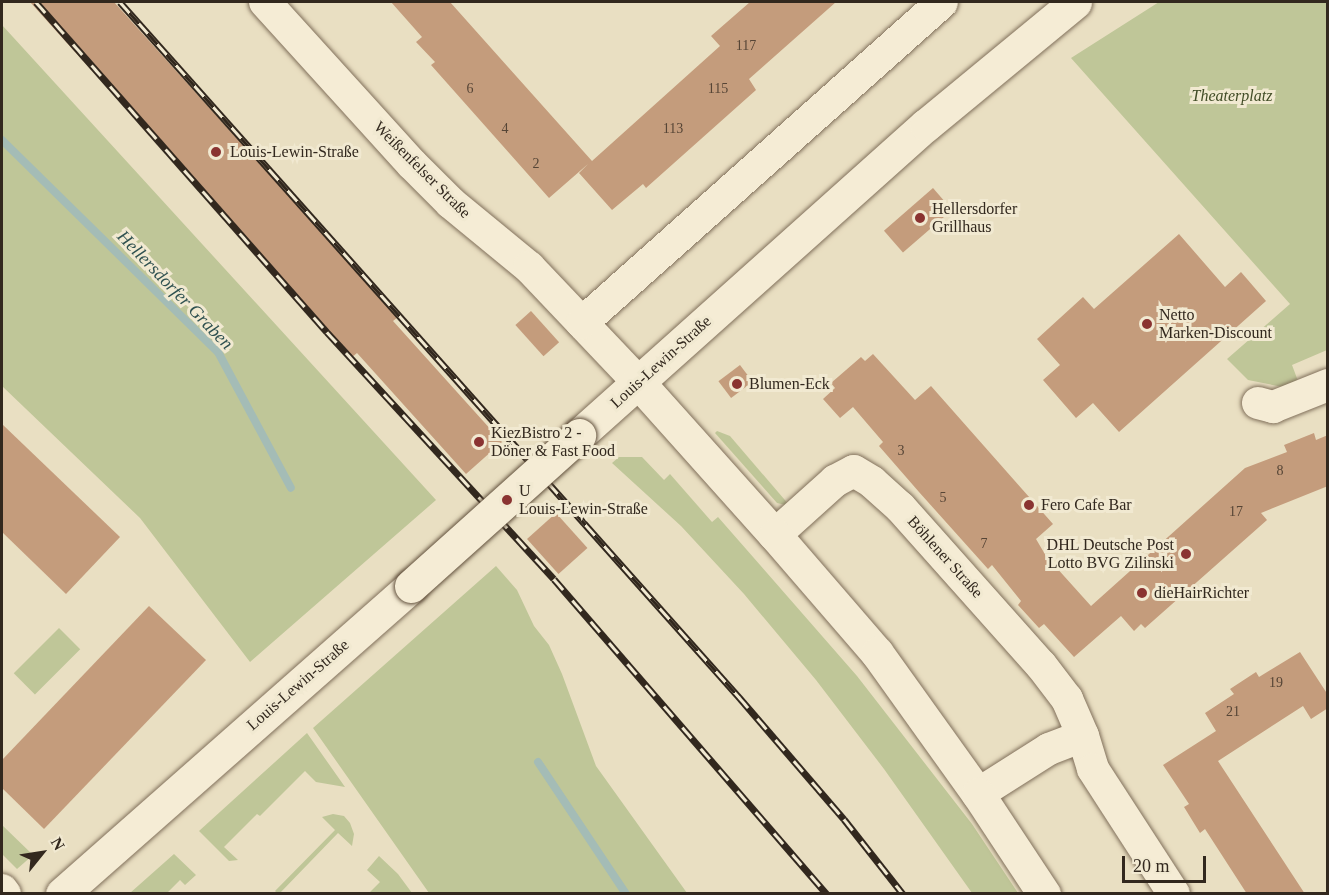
<!DOCTYPE html>
<html>
<head>
<meta charset="utf-8">
<style>
	body { margin:0 }
	#map { position:relative; width:1329px; height:895px; overflow:hidden; background:#e9dfc2; font-family:"Times New Roman",serif }
	div>[style] { position:absolute }
	.green>* { inset:0; background:#bfc698; transform-origin:0 0 }
	.stream>* { height:8px; margin:-4px; padding:0 4px; transform-origin:4px; border-radius:4px; background:#a4bcb6 }
	.building>* { inset:0; background:#c49c7c; transform-origin:0 0 }
	.roads { filter:drop-shadow(0 0 2px #81705b) drop-shadow(0 0 2px #81705b) }
	.street>* { height:32px; margin:-16px; padding:0 16px; transform-origin:16px; border-radius:16px; background:#f5ecd5 }
	.secondary>* { height:33px; margin:-16.5px; padding:0 16.5px; transform-origin:16.5px; border-radius:16.5px; background:#f5ecd5 }
	.rail>* { height:7px; margin-top:-3.5px; transform-origin:0; background:repeating-linear-gradient(90deg,#f1e9d1 0 14px,#32281e 0 28px); box-sizing:border-box; border-block:2px solid #32281e }
	.bridges { filter:drop-shadow(0 0 2px #63523e) drop-shadow(0 0 2px #63523e) }
	.secondary-bridge>* { height:33px; margin:-16.5px; padding:0 16.5px; transform-origin:16.5px; border-radius:16.5px; background:#f5ecd5 }
	.dots>* { width:16px; height:16px; translate:-50% -50%; box-sizing:border-box; border:3px solid #f1e9d1; border-radius:50% }
	span { translate:-50% -50%; white-space:nowrap; text-align:center; line-height:1.15; -webkit-text-stroke:6px #f1e9d1; paint-order:stroke }
	.number-label { font-size:14px; color:#564536 }
	.number-label span { -webkit-text-stroke-width:0 }
	.park-label { font-size:16px; color:#424d27; font-style:italic }
	.poi-label { font-size:16px; color:#32281e }
	.left { translate:0 -50%; text-align:left }
	.right { translate:-100% -50%; text-align:right }
	.street-label { font-size:16px; color:#32281e }
	.water-label { font-size:18px; color:#2f5150; font-style:italic }
	.frame { position:absolute; inset:0; border:3px solid #32281e; pointer-events:none }
	.north { position:absolute; left:12px; top:823px; width:60px; height:60px; -webkit-text-stroke:4px #f1e9d1; paint-order:stroke; rotate:60deg; font-size:16px; font-weight:700; line-height:24px; text-align:center; color:#32281e }
	.north::after { content:''; display:block; margin:auto; width:21px; height:27px; background:#32281e; clip-path:polygon(50% 0,100% 100%,50% 72%,0 100%) }
	.scale { position:absolute; left:1122px; top:856px; width:84px; height:27px; box-sizing:border-box; border:3px solid #32281e; border-top:0; padding-left:8px; font-size:18px; line-height:21px; white-space:nowrap; color:#32281e; -webkit-text-stroke:4px #f1e9d1; paint-order:stroke }
</style>
</head>
<body>
<div id="map">
	<div class="green">
		<div style="clip-path:polygon(1159px 2px,1327px 2px,1327px 350px,1292px 365px,1298px 381px,1288px 388px,1248px 380px,1227px 359px,1290px 304px,1071px 58px)"></div>
		<div style="clip-path:polygon(2px 25px,436px 500px,250px 662px,140px 518px,2px 386px)"></div>
		<div style="clip-path:polygon(717px 431px,730px 436px,790px 506px,777px 503px,715px 433px)"></div>
		<div style="clip-path:polygon(619px 457px,642px 457px,664px 480px,670px 474px,712px 522px,718px 517px,857px 676px,972px 824px,1018px 893px,972px 893px,884px 769px,816px 680px,744px 594px,681px 526px,612px 463px)"></div>
		<div style="clip-path:polygon(496px 566px,517px 590px,534px 626px,549px 645px,562px 674px,596px 766px,687px 893px,429px 893px,313px 728px)"></div>
		<div style="left:59px;top:628px;width:30px;height:64px;rotate:45deg"></div>
		<div style="clip-path:polygon(307px 733px,345px 787px,316px 782px,305px 771px,260px 816px,257px 814px,224px 847px,238px 860px,229px 861px,199px 831px)"></div>
		<div style="clip-path:polygon(333px 814px,344px 816px,350px 823px,354px 834px,352px 846px,338px 833px,280px 893px,277px 893px,275px 891px,335px 830px,322px 817px)"></div>
		<div style="clip-path:polygon(2px 825px,33px 855px,17px 869px,2px 854px)"></div>
		<div style="clip-path:polygon(174px 854px,196px 875px,185px 885px,180px 880px,167px 893px,130px 893px)"></div>
		<div style="clip-path:polygon(379px 856px,398px 874px,412px 893px,369px 893px,380px 882px,367px 870px)"></div>
	</div>
	<div class="stream">
		<div style="left:2px;top:140px;width:303px;rotate:44.5deg"></div>
		<div style="left:218px;top:352px;width:154px;rotate:61.8deg"></div>
		<div style="left:538px;top:762px;width:159px;rotate:56.3deg"></div>
	</div>
	<div class="building">
		<div style="clip-path:polygon(30px 2px,114px 2px,398px 317px,393px 321px,502px 442px,466px 474px,357px 353px,351px 358px)"></div>
		<div style="clip-path:polygon(391px 2px,450px 2px,592px 161px,720px 46px,711px 36px,750px 2px,836px 2px,749px 79px,756px 90px,646px 188px,643px 184px,612px 210px,579px 173px,588px 164px,549px 198px,431px 65px,435px 62px,416px 42px,422px 37px)"></div>
		<div style="left:933px;top:188px;width:29px;height:65px;rotate:49deg"></div>
		<div style="clip-path:polygon(1179px 234px,1225px 287px,1241px 272px,1266px 301px,1119px 432px,1093px 403px,1076px 418px,1043px 380px,1060px 365px,1037px 339px,1083px 297px,1094px 309px)"></div>
		<div style="left:531px;top:311px;width:42px;height:21px;rotate:48deg"></div>
		<div style="clip-path:polygon(873px 354px,915px 400px,931px 386px,1053px 524px,1036px 539px,1046px 556px,1091px 606px,1245px 468px,1287px 452px,1284px 445px,1314px 433px,1316px 440px,1328px 435px,1328px 486px,1261px 513px,1267px 520px,1145px 628px,1141px 624px,1134px 631px,1121px 616px,1074px 657px,1044px 624px,1039px 628px,1018px 605px,1021px 601px,992px 565px,988px 569px,919px 492px,879px 446px,883px 442px,853px 407px,840px 418px,823px 399px,835px 388px,831px 383px,861px 357px,865px 361px)"></div>
		<div style="left:740px;top:365px;width:21px;height:27px;rotate:53deg"></div>
		<div style="clip-path:polygon(2px 424px,120px 537px,66px 594px,2px 532px)"></div>
		<div style="left:556px;top:513px;width:47px;height:39px;rotate:48deg"></div>
		<div style="clip-path:polygon(149px 606px,206px 660px,44px 829px,2px 788px,2px 760px)"></div>
		<div style="clip-path:polygon(1300px 652px,1328px 695px,1328px 708px,1311px 719px,1303px 706px,1218px 761px,1305px 894px,1247px 894px,1205px 829px,1200px 833px,1184px 807px,1189px 804px,1163px 765px,1216px 731px,1205px 713px,1234px 694px,1230px 689px,1256px 672px,1259px 677px)"></div>
	</div>
	<div class="roads">
		<div class="street">
			<div style="left:265px;top:2px;width:219px;rotate:47.8deg"></div>
			<div style="left:412px;top:164px;width:55px;rotate:45deg"></div>
			<div style="left:451px;top:203px;width:101px;rotate:39.4deg"></div>
			<div style="left:529px;top:267px;width:158px;rotate:46.5deg"></div>
			<div style="left:582px;top:323px;width:482px;rotate:-41.7deg"></div>
			<div style="left:1258px;top:403px;width:16px;rotate:15deg"></div>
			<div style="left:1273px;top:407px;width:59px;rotate:-21.8deg"></div>
			<div style="left:775px;top:535px;width:81px;rotate:-42deg"></div>
			<div style="left:835px;top:481px;width:21px;rotate:-28deg"></div>
			<div style="left:854px;top:471px;width:21px;rotate:31deg"></div>
			<div style="left:872px;top:482px;width:38px;rotate:42deg"></div>
			<div style="left:900px;top:507px;width:212px;rotate:48.3deg"></div>
			<div style="left:1041px;top:665px;width:43px;rotate:52.6deg"></div>
			<div style="left:1067px;top:699px;width:40px;rotate:66.6deg"></div>
			<div style="left:1083px;top:736px;width:34px;rotate:73deg"></div>
			<div style="left:1093px;top:769px;width:149px;rotate:57.1deg"></div>
			<div style="left:978px;top:794px;width:84px;rotate:-32.4deg"></div>
			<div style="left:1049px;top:749px;width:36px;rotate:-21deg"></div>
			<div style="left:2px;top:890px;width:5px;rotate:53deg"></div>
		</div>
		<div class="secondary">
			<div style="left:638px;top:382px;width:205px;rotate:48.2deg"></div>
			<div style="left:775px;top:535px;width:156px;rotate:49.2deg"></div>
			<div style="left:877px;top:653px;width:173px;rotate:54.4deg"></div>
			<div style="left:978px;top:794px;width:120px;rotate:56.6deg"></div>
			<div style="left:579px;top:435px;width:465px;rotate:-41.8deg"></div>
			<div style="left:926px;top:125px;width:193px;rotate:-39.5deg"></div>
			<div style="left:62px;top:894px;width:465px;rotate:-41.4deg"></div>
		</div>
	</div>
	<div class="rail">
		<div style="left:36px;top:2px;width:440px;rotate:48.6deg"></div>
		<div style="left:327px;top:332px;width:335px;rotate:47.4deg"></div>
		<div style="left:554px;top:579px;width:417px;rotate:49.1deg"></div>
		<div style="left:120px;top:2px;width:931px;rotate:48.31deg"></div>
		<div style="left:739px;top:697px;width:161px;rotate:49.3deg"></div>
		<div style="left:844px;top:819px;width:95px;rotate:51.8deg"></div>
	</div>
	<div class="bridges">
		<div class="secondary-bridge">
			<div style="left:411px;top:586px;width:226px;rotate:-41.9deg"></div>
		</div>
	</div>
	<div class="dots">
		<div style="left:216px;top:152px;background:#8a3331"></div>
		<div style="left:920px;top:218px;background:#8a3331"></div>
		<div style="left:1147px;top:324px;background:#8a3331"></div>
		<div style="left:737px;top:384px;background:#8a3331"></div>
		<div style="left:479px;top:442px;background:#8a3331"></div>
		<div style="left:507px;top:500px;background:#8a3331"></div>
		<div style="left:1029px;top:505px;background:#8a3331"></div>
		<div style="left:1186px;top:554px;background:#8a3331"></div>
		<div style="left:1142px;top:593px;background:#8a3331"></div>
	</div>
	<div class="number-label">
		<span style="left:746px;top:46px">117</span>
		<span style="left:470px;top:89px">6</span>
		<span style="left:718px;top:89px">115</span>
		<span style="left:505px;top:129px">4</span>
		<span style="left:673px;top:129px">113</span>
		<span style="left:536px;top:164px">2</span>
		<span style="left:901px;top:451px">3</span>
		<span style="left:1280px;top:471px">8</span>
		<span style="left:943px;top:498px">5</span>
		<span style="left:1236px;top:512px">17</span>
		<span style="left:984px;top:544px">7</span>
		<span style="left:1276px;top:683px">19</span>
		<span style="left:1233px;top:712px">21</span>
	</div>
	<div class="park-label">
		<span style="left:1232px;top:96px">Theaterplatz</span>
	</div>
	<div class="poi-label">
		<span class="left" style="left:230px;top:152px">Louis-Lewin-Straße</span>
		<span class="left" style="left:932px;top:218px">Hellersdorfer<br>Grillhaus</span>
		<span class="left" style="left:1159px;top:324px">Netto<br>Marken-Discount</span>
		<span class="left" style="left:749px;top:384px">Blumen-Eck</span>
		<span class="left" style="left:491px;top:442px">KiezBistro 2 -<br>Döner &amp; Fast Food</span>
		<span class="left" style="left:519px;top:500px">U<br>Louis-Lewin-Straße</span>
		<span class="left" style="left:1041px;top:505px">Fero Cafe Bar</span>
		<span class="right" style="left:1174px;top:554px">DHL Deutsche Post<br>Lotto BVG Zilinski</span>
		<span class="left" style="left:1154px;top:593px">dieHairRichter</span>
	</div>
	<div class="street-label">
		<span style="left:422px;top:170px;rotate:45deg">Weißenfelser Straße</span>
		<span style="left:661px;top:362px;rotate:-42deg">Louis-Lewin-Straße</span>
		<span style="left:945px;top:557px;rotate:48deg">Böhlener Straße</span>
		<span style="left:298px;top:685px;rotate:-41deg">Louis-Lewin-Straße</span>
	</div>
	<div class="water-label">
		<span style="left:175px;top:290px;rotate:46deg">Hellersdorfer Graben</span>
	</div>
	<div class="frame"></div>
	<div class="north">N</div>
	<div class="scale">20 m</div>
</div>
</body>
</html>
